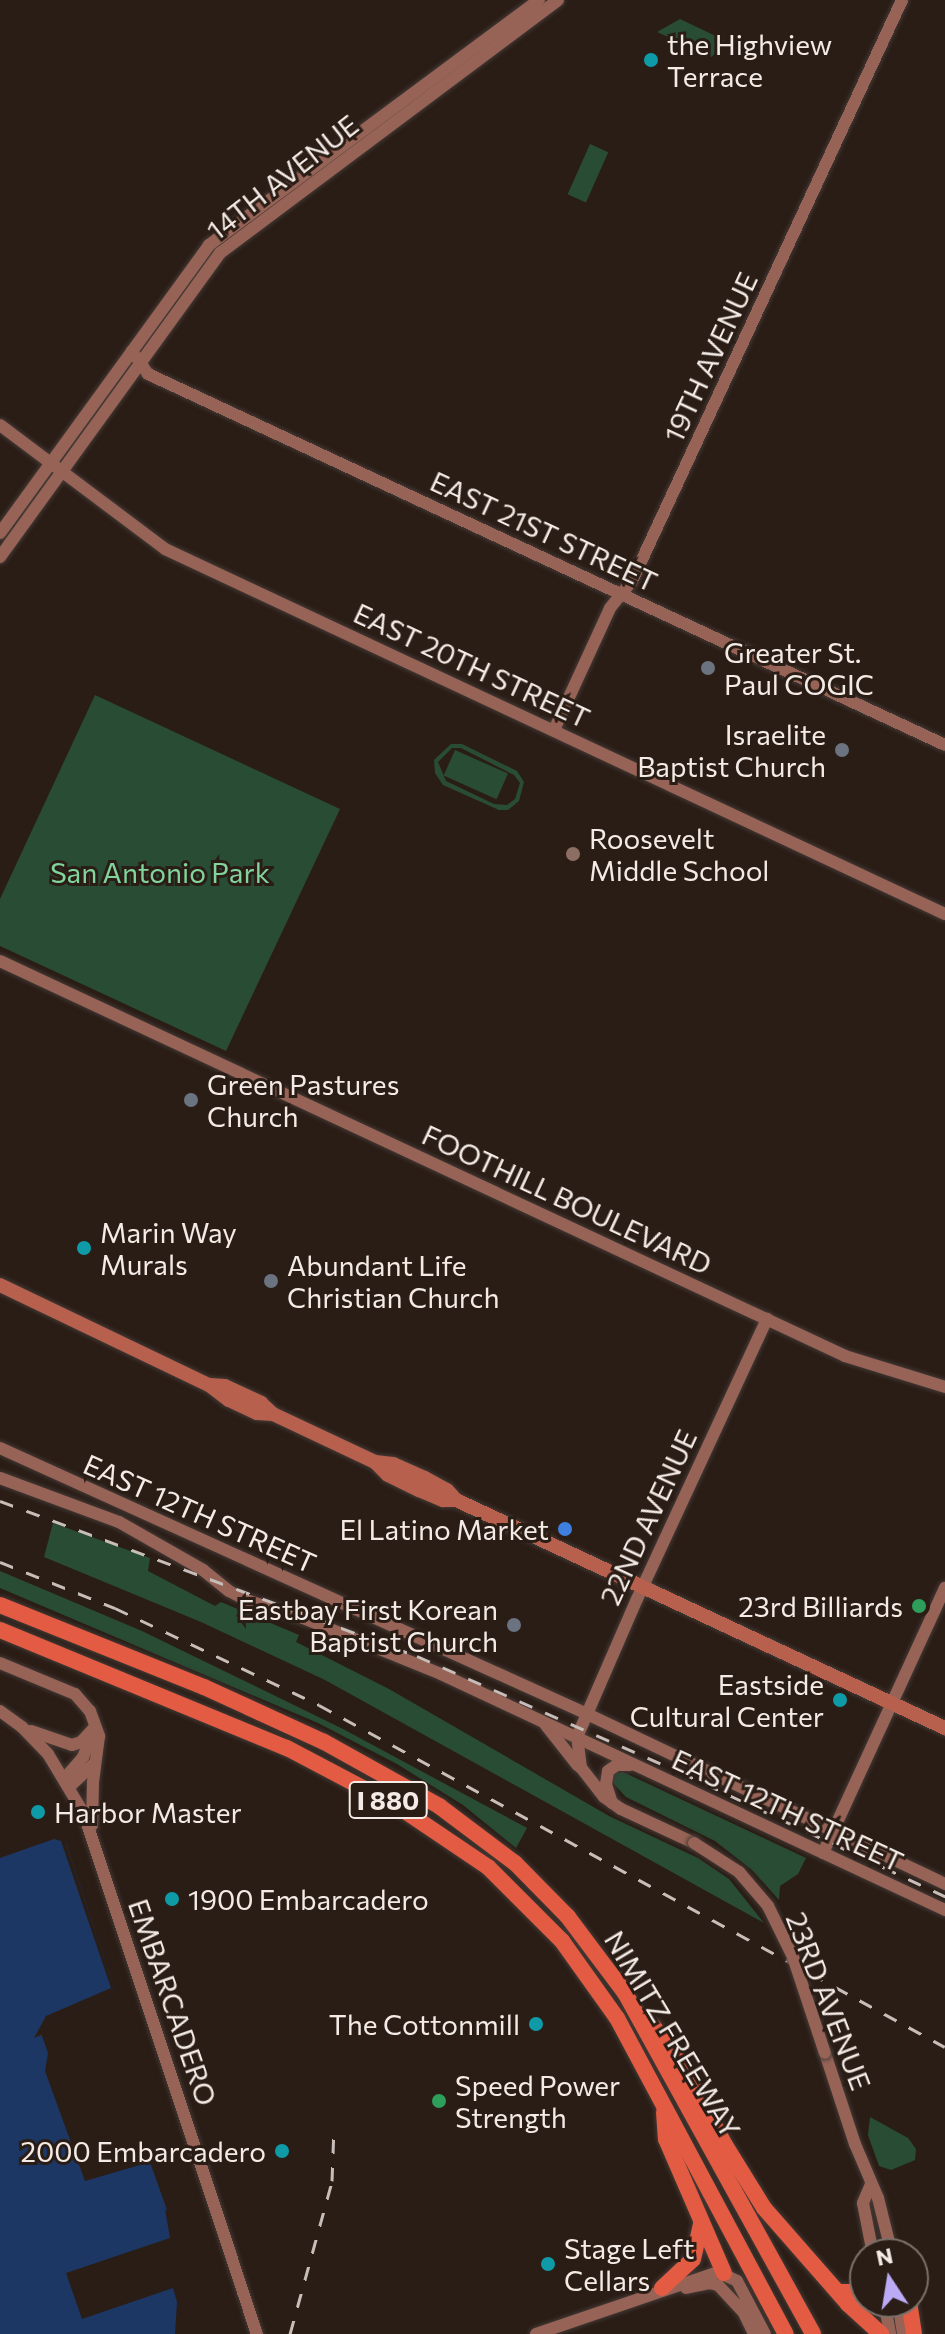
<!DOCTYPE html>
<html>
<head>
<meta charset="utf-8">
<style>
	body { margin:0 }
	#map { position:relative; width:945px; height:2334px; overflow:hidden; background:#2a1d16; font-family:Commissioner,sans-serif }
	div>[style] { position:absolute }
	.green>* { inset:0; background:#294c35; transform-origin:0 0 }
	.water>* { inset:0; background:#1c3764 }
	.pier>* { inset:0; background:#2a1d16 }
	.roads { filter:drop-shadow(0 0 2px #443935) drop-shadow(0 0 2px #443935) }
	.secondary>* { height:12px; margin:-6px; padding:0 6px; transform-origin:6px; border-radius:6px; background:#976356 }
	.primary>* { height:14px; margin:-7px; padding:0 7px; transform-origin:7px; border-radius:7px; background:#b7604e }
	.highway>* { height:16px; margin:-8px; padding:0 8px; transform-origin:8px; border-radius:8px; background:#e25b42 }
	.rail>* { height:3px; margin-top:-1.5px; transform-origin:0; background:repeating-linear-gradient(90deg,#c8beb9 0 14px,transparent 0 28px) }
	.bridges { filter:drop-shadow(0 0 2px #443935) drop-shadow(0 0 2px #443935) }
	.secondary-bridge>* { height:12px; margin:-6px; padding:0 6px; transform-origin:6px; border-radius:6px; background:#976356 }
	.dots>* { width:22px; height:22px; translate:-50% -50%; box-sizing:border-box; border:4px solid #2a1d16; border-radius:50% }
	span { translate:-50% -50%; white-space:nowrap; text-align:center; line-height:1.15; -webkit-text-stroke:6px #2a1d16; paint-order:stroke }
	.shield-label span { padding:2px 6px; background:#2a1d16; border:2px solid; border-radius:6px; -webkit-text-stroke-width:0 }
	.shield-label { font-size:26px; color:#f4ebe6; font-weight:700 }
	.poi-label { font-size:28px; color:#f4ebe6 }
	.left { translate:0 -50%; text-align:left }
	.right { translate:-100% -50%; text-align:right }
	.street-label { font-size:28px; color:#f4ebe6 }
	.park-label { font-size:28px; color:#80d49c }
	.north { position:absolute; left:849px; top:2238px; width:80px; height:80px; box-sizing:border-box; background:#2a1d16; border:2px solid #7b6f69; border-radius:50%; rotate:348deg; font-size:22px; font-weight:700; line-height:32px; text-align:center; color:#f4ebe6 }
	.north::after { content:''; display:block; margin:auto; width:28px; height:36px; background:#bbaaf6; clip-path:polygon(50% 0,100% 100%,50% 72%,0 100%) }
</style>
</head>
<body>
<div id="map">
	<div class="green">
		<div style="clip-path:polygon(680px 19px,724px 40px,712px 57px,657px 32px)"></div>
		<div style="left:590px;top:144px;width:20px;height:55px;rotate:24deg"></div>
		<div style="clip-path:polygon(95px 695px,340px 809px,226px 1051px,0 946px,0 899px)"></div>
		<div style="clip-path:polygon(evenodd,451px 744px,462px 744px,517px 771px,524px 782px,519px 801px,508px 810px,499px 810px,443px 785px,435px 773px,434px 760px,451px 744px,452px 748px,461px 748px,514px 775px,520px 783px,515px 799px,507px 805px,494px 804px,446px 781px,438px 762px,452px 748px)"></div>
		<div style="left:455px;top:750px;width:58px;height:28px;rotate:24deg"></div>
		<div style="clip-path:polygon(53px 1523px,150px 1558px,148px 1571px,215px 1606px,221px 1602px,299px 1635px,296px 1642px,389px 1689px,609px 1816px,698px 1858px,729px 1879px,764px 1923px,325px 1680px,201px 1622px,44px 1557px)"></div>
		<div style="clip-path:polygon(0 1571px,142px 1631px,343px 1729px,527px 1828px,516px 1848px,463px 1805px,397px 1764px,318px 1723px,0 1588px)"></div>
		<div style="clip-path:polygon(623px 1772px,806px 1858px,798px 1874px,780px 1886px,779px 1900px,752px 1870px,715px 1841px,626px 1797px,611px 1781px,615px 1773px)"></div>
		<div style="clip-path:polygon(870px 2117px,908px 2138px,916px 2149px,915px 2160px,891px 2170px,879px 2166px,868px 2135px)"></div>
	</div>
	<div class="water">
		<div style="clip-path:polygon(57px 1836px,66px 1843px,115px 1991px,106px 1999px,53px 2020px,41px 2033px,48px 2053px,45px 2071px,85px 2181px,150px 2162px,173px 2227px,181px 2334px,0 2334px,0 1853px)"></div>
	</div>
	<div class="pier">
		<div style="clip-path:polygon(51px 1833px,64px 1838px,115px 1991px,106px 1999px,53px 2020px,41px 2035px,34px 2038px,46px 2016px,111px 1988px,61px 1841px,54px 1839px,0 1858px,0 1851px)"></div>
		<div style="clip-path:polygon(165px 2209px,175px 2218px,177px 2226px,178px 2234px,174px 2236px,185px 2283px,182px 2285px,187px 2305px,184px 2334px,175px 2334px,177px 2302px,173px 2288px,82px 2319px,66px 2273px,170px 2238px)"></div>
	</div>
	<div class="roads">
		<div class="secondary">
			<div style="left:132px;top:351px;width:28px;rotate:55deg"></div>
			<div style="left:148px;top:374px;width:879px;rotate:24.96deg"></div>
			<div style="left:0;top:425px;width:206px;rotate:36.9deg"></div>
			<div style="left:165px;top:549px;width:861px;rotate:25.08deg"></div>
			<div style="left:0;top:533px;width:356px;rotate:-54deg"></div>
			<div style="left:209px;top:245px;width:411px;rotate:-36.6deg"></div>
			<div style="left:0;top:557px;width:375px;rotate:-54.1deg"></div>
			<div style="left:220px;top:253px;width:422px;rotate:-36.8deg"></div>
			<div style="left:554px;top:730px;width:134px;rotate:-65.3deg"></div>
			<div style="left:610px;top:608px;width:35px;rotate:-51deg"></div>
			<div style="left:632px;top:581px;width:641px;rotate:-65.07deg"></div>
			<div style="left:0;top:961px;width:933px;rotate:25.05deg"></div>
			<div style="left:845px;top:1356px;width:105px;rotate:17.2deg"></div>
			<div style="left:0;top:1448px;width:642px;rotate:24.37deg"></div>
			<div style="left:585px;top:1713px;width:399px;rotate:25.4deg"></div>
			<div style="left:0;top:1478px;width:127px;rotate:20.3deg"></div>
			<div style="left:119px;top:1522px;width:97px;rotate:29.7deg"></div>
			<div style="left:203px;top:1570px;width:33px;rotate:39deg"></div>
			<div style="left:229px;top:1591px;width:22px;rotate:27deg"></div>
			<div style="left:249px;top:1601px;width:57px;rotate:17.5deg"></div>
			<div style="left:303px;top:1618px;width:149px;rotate:22.1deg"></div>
			<div style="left:441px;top:1674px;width:557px;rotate:25.09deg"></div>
			<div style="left:0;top:1663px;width:81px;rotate:22.5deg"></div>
			<div style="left:75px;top:1694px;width:23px;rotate:49deg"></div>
			<div style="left:90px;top:1711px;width:27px;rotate:70deg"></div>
			<div style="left:99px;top:1736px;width:46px;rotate:97.4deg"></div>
			<div style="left:93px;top:1782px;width:43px;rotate:91.3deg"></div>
			<div style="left:0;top:1711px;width:27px;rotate:36deg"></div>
			<div style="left:22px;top:1727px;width:37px;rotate:46deg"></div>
			<div style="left:48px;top:1754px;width:70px;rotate:59deg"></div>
			<div style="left:84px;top:1814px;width:548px;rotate:71.6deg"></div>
			<div style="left:545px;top:1724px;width:53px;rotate:51.8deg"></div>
			<div style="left:31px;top:1731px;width:43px;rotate:18.9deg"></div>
			<div style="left:72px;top:1745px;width:9px;rotate:-18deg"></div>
			<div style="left:81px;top:1742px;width:21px;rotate:-47deg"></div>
			<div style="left:65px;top:1778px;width:28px;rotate:-49deg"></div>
			<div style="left:83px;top:1757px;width:28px;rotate:-67deg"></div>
			<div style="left:70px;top:1786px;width:34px;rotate:-43deg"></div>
			<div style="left:612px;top:1803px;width:20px;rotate:-108deg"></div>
			<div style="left:606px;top:1784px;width:13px;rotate:-81deg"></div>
			<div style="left:608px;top:1771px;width:11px;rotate:-34deg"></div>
			<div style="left:617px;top:1765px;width:13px"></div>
			<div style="left:694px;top:1843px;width:81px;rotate:-155deg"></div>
			<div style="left:621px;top:1809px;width:21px;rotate:-145deg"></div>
			<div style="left:604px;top:1797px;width:37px;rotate:-128deg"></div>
			<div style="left:581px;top:1768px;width:31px;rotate:-97deg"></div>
			<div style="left:577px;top:1737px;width:150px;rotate:-66.5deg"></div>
			<div style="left:637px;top:1599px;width:309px;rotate:-65.1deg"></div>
			<div style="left:823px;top:1853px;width:292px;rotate:-65.3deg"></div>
			<div style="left:825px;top:2053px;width:96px;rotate:71.8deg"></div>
			<div style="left:855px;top:2144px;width:59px;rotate:66.9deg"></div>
			<div style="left:878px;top:2198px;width:58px;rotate:76deg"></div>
			<div style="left:871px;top:2184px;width:21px;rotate:113deg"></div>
			<div style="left:863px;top:2203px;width:52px;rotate:78.9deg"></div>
			<div style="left:686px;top:2288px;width:24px;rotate:-12deg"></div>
			<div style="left:709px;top:2283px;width:9px;rotate:13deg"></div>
			<div style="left:718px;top:2285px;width:34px;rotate:47deg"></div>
			<div style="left:884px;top:2302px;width:33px;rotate:79deg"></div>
			<div style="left:898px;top:2302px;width:32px;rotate:81deg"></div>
			<div style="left:740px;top:2305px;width:32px;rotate:64deg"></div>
			<div style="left:536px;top:2334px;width:192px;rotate:-18.8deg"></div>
			<div style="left:718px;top:2272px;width:21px;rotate:25deg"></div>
			<div style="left:737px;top:2281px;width:60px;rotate:62.2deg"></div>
		</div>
		<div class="primary">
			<div style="left:0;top:1285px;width:232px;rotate:25.6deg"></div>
			<div style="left:209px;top:1385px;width:25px;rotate:37deg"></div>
			<div style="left:229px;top:1400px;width:31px;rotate:25deg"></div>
			<div style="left:257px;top:1413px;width:16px;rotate:4deg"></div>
			<div style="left:210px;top:1385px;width:15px;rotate:4deg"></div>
			<div style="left:225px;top:1386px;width:40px;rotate:25deg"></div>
			<div style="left:261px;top:1403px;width:16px;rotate:43deg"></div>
			<div style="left:273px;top:1414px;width:113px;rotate:25.2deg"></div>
			<div style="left:375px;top:1462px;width:18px;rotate:45deg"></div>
			<div style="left:388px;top:1475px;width:34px;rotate:26deg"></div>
			<div style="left:419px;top:1490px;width:26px;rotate:23deg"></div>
			<div style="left:443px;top:1500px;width:13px"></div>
			<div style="left:375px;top:1462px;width:18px;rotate:6deg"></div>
			<div style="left:393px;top:1464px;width:35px;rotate:24deg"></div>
			<div style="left:425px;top:1478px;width:25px;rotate:29deg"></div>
			<div style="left:447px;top:1490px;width:13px;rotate:48deg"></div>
			<div style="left:456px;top:1500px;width:540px;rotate:25deg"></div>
		</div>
		<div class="highway">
			<div style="left:0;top:1605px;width:220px;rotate:21.9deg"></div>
			<div style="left:204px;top:1687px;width:132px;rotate:24.6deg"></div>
			<div style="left:324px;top:1742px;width:132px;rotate:29.1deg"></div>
			<div style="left:439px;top:1806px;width:95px;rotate:36.9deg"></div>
			<div style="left:515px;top:1863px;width:76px;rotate:45.5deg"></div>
			<div style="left:568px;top:1917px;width:95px;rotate:53.1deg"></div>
			<div style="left:625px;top:1993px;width:389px;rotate:61.1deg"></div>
			<div style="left:0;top:1630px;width:310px;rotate:22.4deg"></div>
			<div style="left:287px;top:1748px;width:127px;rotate:27.8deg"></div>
			<div style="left:399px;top:1807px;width:107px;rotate:34deg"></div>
			<div style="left:488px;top:1867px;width:105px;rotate:45deg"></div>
			<div style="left:562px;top:1941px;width:95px;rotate:54.5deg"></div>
			<div style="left:617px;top:2018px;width:358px;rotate:61.9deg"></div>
			<div style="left:653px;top:2026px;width:46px;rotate:52.9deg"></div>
			<div style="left:681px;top:2063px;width:93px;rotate:61.8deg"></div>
			<div style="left:725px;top:2145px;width:74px;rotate:58.2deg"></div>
			<div style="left:764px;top:2208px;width:128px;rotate:48.8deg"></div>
			<div style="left:848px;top:2304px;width:45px;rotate:42.3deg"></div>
			<div style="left:664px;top:2112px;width:27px;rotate:86deg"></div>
			<div style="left:666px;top:2139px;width:146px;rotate:66.6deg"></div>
			<div style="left:662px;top:2288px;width:42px;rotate:-43.1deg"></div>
			<div style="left:693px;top:2259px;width:36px;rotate:-77deg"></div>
			<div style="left:840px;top:2292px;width:25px"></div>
			<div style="left:909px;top:2302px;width:32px;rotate:81deg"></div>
		</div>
	</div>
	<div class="rail">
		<div style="left:0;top:1501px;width:445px;rotate:20.4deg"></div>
		<div style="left:417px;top:1656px;width:287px;rotate:23.8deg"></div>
		<div style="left:680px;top:1772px;width:293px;rotate:25.1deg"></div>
		<div style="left:0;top:1562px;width:124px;rotate:21.8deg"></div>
		<div style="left:115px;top:1608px;width:226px;rotate:25.4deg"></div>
		<div style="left:319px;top:1705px;width:713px;rotate:28.65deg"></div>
		<div style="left:290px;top:2334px;width:159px;rotate:-74.6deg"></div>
		<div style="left:332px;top:2181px;width:55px;rotate:-87.9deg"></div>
	</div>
	<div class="bridges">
		<div class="secondary-bridge">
			<div style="left:694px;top:1843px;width:54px;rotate:32.8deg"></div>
			<div style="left:739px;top:1872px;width:45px;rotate:49.5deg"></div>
			<div style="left:768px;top:1906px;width:57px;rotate:63.9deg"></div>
			<div style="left:793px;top:1957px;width:101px;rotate:71.6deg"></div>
		</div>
	</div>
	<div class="dots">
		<div style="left:651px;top:60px;background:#0f9aa8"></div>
		<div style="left:708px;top:668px;background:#6b7280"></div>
		<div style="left:842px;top:750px;background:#6b7280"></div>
		<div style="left:573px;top:854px;background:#8d6e63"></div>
		<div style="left:191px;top:1100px;background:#6b7280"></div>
		<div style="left:84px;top:1248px;background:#0f9aa8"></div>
		<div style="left:271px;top:1281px;background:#6b7280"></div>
		<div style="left:565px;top:1529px;background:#3f7fe0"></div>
		<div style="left:919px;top:1606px;background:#2e9e5b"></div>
		<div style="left:514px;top:1625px;background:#6b7280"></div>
		<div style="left:840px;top:1700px;background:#0f9aa8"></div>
		<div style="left:38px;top:1812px;background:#0f9aa8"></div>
		<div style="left:172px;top:1899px;background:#0f9aa8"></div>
		<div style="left:536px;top:2024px;background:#0f9aa8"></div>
		<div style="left:439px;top:2101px;background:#2e9e5b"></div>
		<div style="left:282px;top:2151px;background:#0f9aa8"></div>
		<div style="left:548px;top:2264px;background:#0f9aa8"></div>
	</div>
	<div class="shield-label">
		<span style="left:388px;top:1800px">I 880</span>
	</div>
	<div class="poi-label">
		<span class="left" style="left:667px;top:60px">the Highview<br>Terrace</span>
		<span class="left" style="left:724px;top:668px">Greater St.<br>Paul COGIC</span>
		<span class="right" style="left:826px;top:750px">Israelite<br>Baptist Church</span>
		<span class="left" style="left:589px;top:854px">Roosevelt<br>Middle School</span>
		<span class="left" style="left:207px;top:1100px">Green Pastures<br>Church</span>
		<span class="left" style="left:100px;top:1248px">Marin Way<br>Murals</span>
		<span class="left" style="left:287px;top:1281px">Abundant Life<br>Christian Church</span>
		<span class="right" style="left:549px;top:1529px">El Latino Market</span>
		<span class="right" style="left:903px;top:1606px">23rd Billiards</span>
		<span class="right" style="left:498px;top:1625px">Eastbay First Korean<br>Baptist Church</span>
		<span class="right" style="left:824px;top:1700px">Eastside<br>Cultural Center</span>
		<span class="left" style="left:54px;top:1812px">Harbor Master</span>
		<span class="left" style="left:188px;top:1899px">1900 Embarcadero</span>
		<span class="right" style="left:520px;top:2024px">The Cottonmill</span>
		<span class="left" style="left:455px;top:2101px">Speed Power<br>Strength</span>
		<span class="right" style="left:266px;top:2151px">2000 Embarcadero</span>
		<span class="left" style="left:564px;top:2264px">Stage Left<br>Cellars</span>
	</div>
	<div class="street-label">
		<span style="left:282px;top:177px;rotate:-38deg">14TH AVENUE</span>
		<span style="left:710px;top:357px;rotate:-65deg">19TH AVENUE</span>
		<span style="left:544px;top:531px;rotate:25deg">EAST 21ST STREET</span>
		<span style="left:472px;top:665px;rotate:25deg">EAST 20TH STREET</span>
		<span style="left:567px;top:1199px;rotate:25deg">FOOTHILL BOULEVARD</span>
		<span style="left:200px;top:1513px;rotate:24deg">EAST 12TH STREET</span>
		<span style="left:648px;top:1517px;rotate:-65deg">22ND AVENUE</span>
		<span style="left:788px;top:1810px;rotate:25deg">EAST 12TH STREET</span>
		<span style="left:829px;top:2001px;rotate:69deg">23RD AVENUE</span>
		<span style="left:173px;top:2002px;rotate:71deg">EMBARCADERO</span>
		<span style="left:673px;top:2034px;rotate:59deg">NIMITZ FREEWAY</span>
	</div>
	<div class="park-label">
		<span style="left:160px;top:872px">San Antonio Park</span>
	</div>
	<div class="north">N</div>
</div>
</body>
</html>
